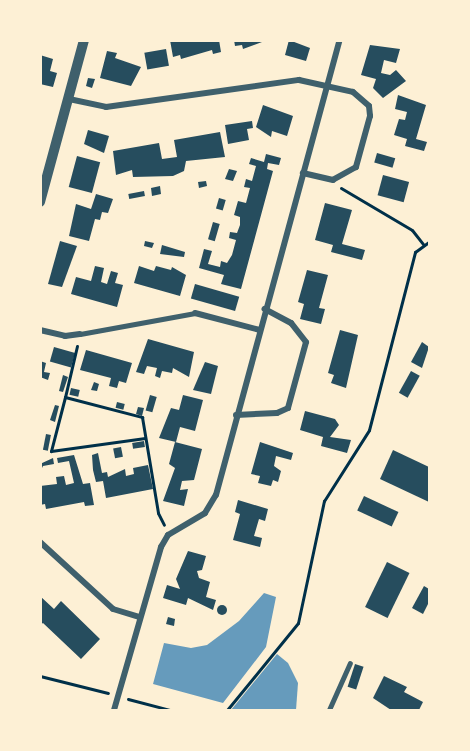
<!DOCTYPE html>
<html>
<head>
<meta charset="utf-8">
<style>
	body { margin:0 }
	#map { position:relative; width:470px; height:751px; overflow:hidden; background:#fdf0d5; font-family:"Asap Condensed",sans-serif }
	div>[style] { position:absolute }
	.water>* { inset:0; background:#669bbc }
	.building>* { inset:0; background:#264d5e; transform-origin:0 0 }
	.round { border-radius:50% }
	.path>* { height:3px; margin:-1.5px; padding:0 1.5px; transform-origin:1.5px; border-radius:1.5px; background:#003049 }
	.service>* { height:4.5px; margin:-2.25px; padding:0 2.25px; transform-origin:2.25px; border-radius:2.25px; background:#3f606c }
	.pedestrian>* { height:5px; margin:-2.5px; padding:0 2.5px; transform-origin:2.5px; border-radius:2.5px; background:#3f606c }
	.minor>* { height:6px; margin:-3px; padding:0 3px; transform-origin:3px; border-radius:3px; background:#3f606c }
	.tertiary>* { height:10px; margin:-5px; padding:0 5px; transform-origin:5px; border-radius:5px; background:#3f606c }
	span { translate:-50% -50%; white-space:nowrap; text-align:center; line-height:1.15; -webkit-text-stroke:4.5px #fdf0d5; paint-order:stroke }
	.frame { position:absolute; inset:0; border:42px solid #fdf0d5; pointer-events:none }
</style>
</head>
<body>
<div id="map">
	<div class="water">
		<div style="clip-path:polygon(264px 593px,276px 597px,266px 647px,223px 703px,153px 684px,164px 643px,191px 648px,207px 645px,239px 621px)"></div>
		<div style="clip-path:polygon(277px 654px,288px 663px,298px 683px,296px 710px,231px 710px)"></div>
	</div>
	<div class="building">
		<div style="clip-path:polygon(170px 40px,219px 40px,221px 52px,213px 54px,212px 50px,181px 59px,180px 55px,173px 57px)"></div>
		<div style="clip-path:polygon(234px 40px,262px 40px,262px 42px,243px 49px,242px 45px,235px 46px)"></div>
		<div style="clip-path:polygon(289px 40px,310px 48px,306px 61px,285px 55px)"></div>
		<div style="clip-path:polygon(370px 45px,400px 49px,396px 63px,384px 60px,381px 73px,390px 75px,396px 70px,406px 81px,383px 98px,373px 88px,376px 79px,361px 75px)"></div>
		<div style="left:166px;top:49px;width:17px;height:22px;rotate:80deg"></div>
		<div style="clip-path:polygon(107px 51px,117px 53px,115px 58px,141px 67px,131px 86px,100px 78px)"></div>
		<div style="clip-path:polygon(40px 55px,53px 59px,50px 71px,57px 73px,53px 87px,40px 84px)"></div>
		<div style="clip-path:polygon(88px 78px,95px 79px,92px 88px,86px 86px)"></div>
		<div style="clip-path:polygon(398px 95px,426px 105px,416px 139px,427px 142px,424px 151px,405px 146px,407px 139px,394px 135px,399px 119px,405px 120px,407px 112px,395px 109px)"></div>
		<div style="clip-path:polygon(263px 105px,293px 116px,287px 136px,272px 131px,271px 137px,256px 127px)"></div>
		<div style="clip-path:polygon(252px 121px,253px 128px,247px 129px,249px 140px,228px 144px,225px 125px)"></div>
		<div style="clip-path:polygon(88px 130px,109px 136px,104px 153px,84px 144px)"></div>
		<div style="clip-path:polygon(220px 132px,225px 157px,186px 161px,184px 171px,173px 176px,133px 177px,132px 170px,116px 175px,113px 151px,159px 143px,162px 159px,177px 157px,174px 140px)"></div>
		<div style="left:377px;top:153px;width:19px;height:10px;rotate:16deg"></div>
		<div style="clip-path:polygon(266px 154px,281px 158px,279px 165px,268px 163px,267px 169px,273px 171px,241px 289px,221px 284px,224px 275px,199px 268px,204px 249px,212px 251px,208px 264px,220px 267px,221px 261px,227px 263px,232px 255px,236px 240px,229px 238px,230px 232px,237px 233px,240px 225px,240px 217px,234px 215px,238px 201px,246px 203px,250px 188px,244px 187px,246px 179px,252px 181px,256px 166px,249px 164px,251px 158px,264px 162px)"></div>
		<div style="left:77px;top:156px;width:24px;height:32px;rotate:15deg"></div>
		<div style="clip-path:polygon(229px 169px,237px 171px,233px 181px,225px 179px)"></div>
		<div style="left:383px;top:175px;width:27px;height:21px;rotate:15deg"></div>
		<div style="clip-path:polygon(206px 181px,207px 186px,199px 188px,198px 182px)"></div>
		<div style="clip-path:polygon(160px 186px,161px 194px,152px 196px,151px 188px)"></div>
		<div style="left:144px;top:191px;width:5px;height:16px;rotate:79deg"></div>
		<div style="clip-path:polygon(96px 194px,113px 199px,108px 213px,102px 212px,100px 220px,95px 219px,89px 241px,69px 236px,76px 204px,91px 209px)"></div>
		<div style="left:219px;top:198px;width:7px;height:11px;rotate:16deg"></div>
		<div style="clip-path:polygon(325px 203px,352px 210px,342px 244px,365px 250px,362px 260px,331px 252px,333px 245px,315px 240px)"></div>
		<div style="left:213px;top:222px;width:7px;height:18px;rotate:16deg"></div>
		<div style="clip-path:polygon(60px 241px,77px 246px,62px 287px,48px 284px)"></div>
		<div style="clip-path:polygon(145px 241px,154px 243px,152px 248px,144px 246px)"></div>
		<div style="clip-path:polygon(162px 245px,185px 252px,184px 257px,160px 254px)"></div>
		<div style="clip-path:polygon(95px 266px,104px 268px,101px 282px,107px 284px,111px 271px,118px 273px,115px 283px,123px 285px,117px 307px,71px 294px,76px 277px,91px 281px)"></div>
		<div style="clip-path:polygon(139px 266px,154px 271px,156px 266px,171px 270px,172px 267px,186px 275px,180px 296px,134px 283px)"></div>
		<div style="clip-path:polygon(307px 270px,328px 275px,319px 308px,325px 309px,321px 324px,300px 319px,304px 304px,298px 302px)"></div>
		<div style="left:195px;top:284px;width:46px;height:15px;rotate:16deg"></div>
		<div style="clip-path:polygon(340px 330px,358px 335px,346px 388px,331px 383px,334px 375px,328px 373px)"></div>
		<div style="clip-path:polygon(148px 339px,194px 352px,189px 377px,173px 368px,172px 373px,162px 371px,160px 378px,155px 376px,157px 368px,147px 366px,144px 374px,136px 372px)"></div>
		<div style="clip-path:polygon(422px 342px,429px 347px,422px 368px,411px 362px)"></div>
		<div style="left:54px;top:347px;width:22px;height:15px;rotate:16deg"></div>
		<div style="clip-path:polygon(86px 350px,132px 363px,126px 383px,119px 381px,117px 388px,109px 386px,111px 378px,80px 370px)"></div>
		<div style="clip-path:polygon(40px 361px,46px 363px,44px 372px,50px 373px,48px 380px,40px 377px)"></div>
		<div style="clip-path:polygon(205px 362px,218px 366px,211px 394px,193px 390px)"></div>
		<div style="left:411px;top:371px;width:10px;height:25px;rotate:29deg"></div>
		<div style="clip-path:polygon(63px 375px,68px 377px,63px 392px,59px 391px)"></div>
		<div style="clip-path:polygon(94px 382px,99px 384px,97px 391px,91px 390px)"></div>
		<div style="left:71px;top:388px;width:9px;height:7px;rotate:13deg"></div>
		<div style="left:150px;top:395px;width:7px;height:16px;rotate:16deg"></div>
		<div style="clip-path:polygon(183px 395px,203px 400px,195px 431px,180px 427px,176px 442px,159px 438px,171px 408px,179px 410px)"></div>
		<div style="left:117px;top:402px;width:8px;height:6px;rotate:14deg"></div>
		<div style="clip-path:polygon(55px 405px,59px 406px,55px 422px,50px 420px)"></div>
		<div style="clip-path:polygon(138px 407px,144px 408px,142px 416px,136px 414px)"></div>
		<div style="clip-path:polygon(305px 411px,335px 419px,339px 425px,330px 437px,351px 440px,347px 453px,321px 446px,323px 437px,300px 430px)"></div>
		<div style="left:46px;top:434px;width:5px;height:16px;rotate:11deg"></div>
		<div style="left:144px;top:441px;width:6px;height:12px;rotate:81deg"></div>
		<div style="clip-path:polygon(175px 442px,202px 449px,194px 480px,182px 481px,180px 490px,188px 489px,184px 506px,163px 501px,175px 468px,169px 464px)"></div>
		<div style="clip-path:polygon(260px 442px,293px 453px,291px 460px,276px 456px,274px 466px,281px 471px,278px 482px,273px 480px,271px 486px,258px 483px,260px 476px,251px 474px)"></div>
		<div style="left:121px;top:447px;width:10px;height:8px;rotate:79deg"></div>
		<div style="clip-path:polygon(393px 450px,429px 467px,429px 502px,380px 479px)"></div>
		<div style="clip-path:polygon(98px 453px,102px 473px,107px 472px,108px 477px,125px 469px,126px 476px,134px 474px,133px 468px,148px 465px,153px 489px,106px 498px,103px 481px,96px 482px,93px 470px,92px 455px)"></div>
		<div style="clip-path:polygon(74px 455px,83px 484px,90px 483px,94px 505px,85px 506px,84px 502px,46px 509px,45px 504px,40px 505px,40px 486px,57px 484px,56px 477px,64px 476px,66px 485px,74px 483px,69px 461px,58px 463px,57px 458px)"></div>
		<div style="clip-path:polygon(53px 458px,54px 464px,43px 466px,40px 472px,40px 464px)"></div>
		<div style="left:364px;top:496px;width:38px;height:16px;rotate:25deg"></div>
		<div style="clip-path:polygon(238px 500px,268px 509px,265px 521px,259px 519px,254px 536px,262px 538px,260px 547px,233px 540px,240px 514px,235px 512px)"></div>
		<div style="clip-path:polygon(188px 551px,206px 556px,202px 570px,197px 571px,199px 578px,210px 582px,206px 597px,216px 600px,213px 610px,188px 598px,186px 605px,163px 598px,167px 585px,180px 589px,176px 579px)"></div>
		<div style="left:387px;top:562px;width:25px;height:50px;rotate:26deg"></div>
		<div style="clip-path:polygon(424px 586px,429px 589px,429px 602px,423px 614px,412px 608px)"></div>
		<div style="clip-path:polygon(40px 596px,54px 609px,61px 601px,100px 639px,81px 659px,43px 623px,40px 625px)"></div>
		<div class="round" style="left:217px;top:605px;width:10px;height:10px"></div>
		<div style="clip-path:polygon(168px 617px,175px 619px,174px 626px,166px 624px)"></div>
		<div style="left:355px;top:664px;width:9px;height:24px;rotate:18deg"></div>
		<div style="clip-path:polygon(384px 676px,407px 687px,404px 692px,423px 702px,419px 710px,391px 710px,373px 698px)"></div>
	</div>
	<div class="path">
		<div style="left:154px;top:40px;width:3px"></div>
		<div style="left:341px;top:188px;width:82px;rotate:30.6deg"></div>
		<div style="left:412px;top:230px;width:18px;rotate:52deg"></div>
		<div style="left:77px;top:346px;width:52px;rotate:103.2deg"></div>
		<div style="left:65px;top:397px;width:80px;rotate:14.6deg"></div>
		<div style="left:142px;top:417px;width:97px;rotate:80.5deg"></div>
		<div style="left:158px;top:513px;width:13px;rotate:63deg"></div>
		<div style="left:65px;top:397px;width:56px;rotate:104.5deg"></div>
		<div style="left:51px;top:451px;width:95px;rotate:-7.9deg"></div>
		<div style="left:40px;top:676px;width:70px;rotate:14deg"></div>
		<div style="left:128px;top:699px;width:43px;rotate:14.7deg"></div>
		<div style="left:227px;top:710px;width:112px;rotate:-50.8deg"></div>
		<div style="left:298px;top:623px;width:125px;rotate:-78deg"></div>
		<div style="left:324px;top:501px;width:84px;rotate:-57.6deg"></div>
		<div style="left:369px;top:430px;width:184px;rotate:-75.5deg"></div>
		<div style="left:415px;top:252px;width:19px;rotate:-36deg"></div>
	</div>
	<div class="service">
		<div style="left:329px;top:710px;width:51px;rotate:-65.9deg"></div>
	</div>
	<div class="pedestrian">
		<div style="left:80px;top:334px;width:117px;rotate:-10.3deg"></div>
	</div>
	<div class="minor">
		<div style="left:69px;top:99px;width:38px;rotate:12deg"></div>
		<div style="left:106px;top:107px;width:195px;rotate:-8deg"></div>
		<div style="left:299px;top:80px;width:55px;rotate:12.5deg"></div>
		<div style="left:353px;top:92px;width:21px;rotate:41deg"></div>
		<div style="left:369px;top:106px;width:10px;rotate:84deg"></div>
		<div style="left:370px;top:116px;width:53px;rotate:105.4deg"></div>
		<div style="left:356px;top:167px;width:26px;rotate:151deg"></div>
		<div style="left:333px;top:180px;width:31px;rotate:-167deg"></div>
		<div style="left:195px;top:313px;width:67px;rotate:14.7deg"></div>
		<div style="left:40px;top:330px;width:26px;rotate:13deg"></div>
		<div style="left:65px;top:336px;width:15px;rotate:-8deg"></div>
		<div style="left:236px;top:415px;width:41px;rotate:-2.8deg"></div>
		<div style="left:277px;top:413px;width:12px;rotate:-24deg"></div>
		<div style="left:288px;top:408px;width:68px;rotate:-74.7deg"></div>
		<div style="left:306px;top:342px;width:24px;rotate:-128deg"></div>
		<div style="left:291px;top:323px;width:30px;rotate:-152deg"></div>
		<div style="left:40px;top:542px;width:99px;rotate:42.5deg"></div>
		<div style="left:113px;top:609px;width:28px;rotate:17deg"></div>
		<div style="left:114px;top:710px;width:170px;rotate:-73.9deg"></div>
		<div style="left:161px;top:547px;width:14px;rotate:-60deg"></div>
		<div style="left:168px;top:535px;width:43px;rotate:-30.7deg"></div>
		<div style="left:205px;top:513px;width:21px;rotate:-59deg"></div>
		<div style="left:216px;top:495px;width:472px;rotate:-74.8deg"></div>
	</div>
	<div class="tertiary">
		<div style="left:40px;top:202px;width:168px;rotate:-74.8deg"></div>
	</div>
	<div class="frame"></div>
</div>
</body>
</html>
